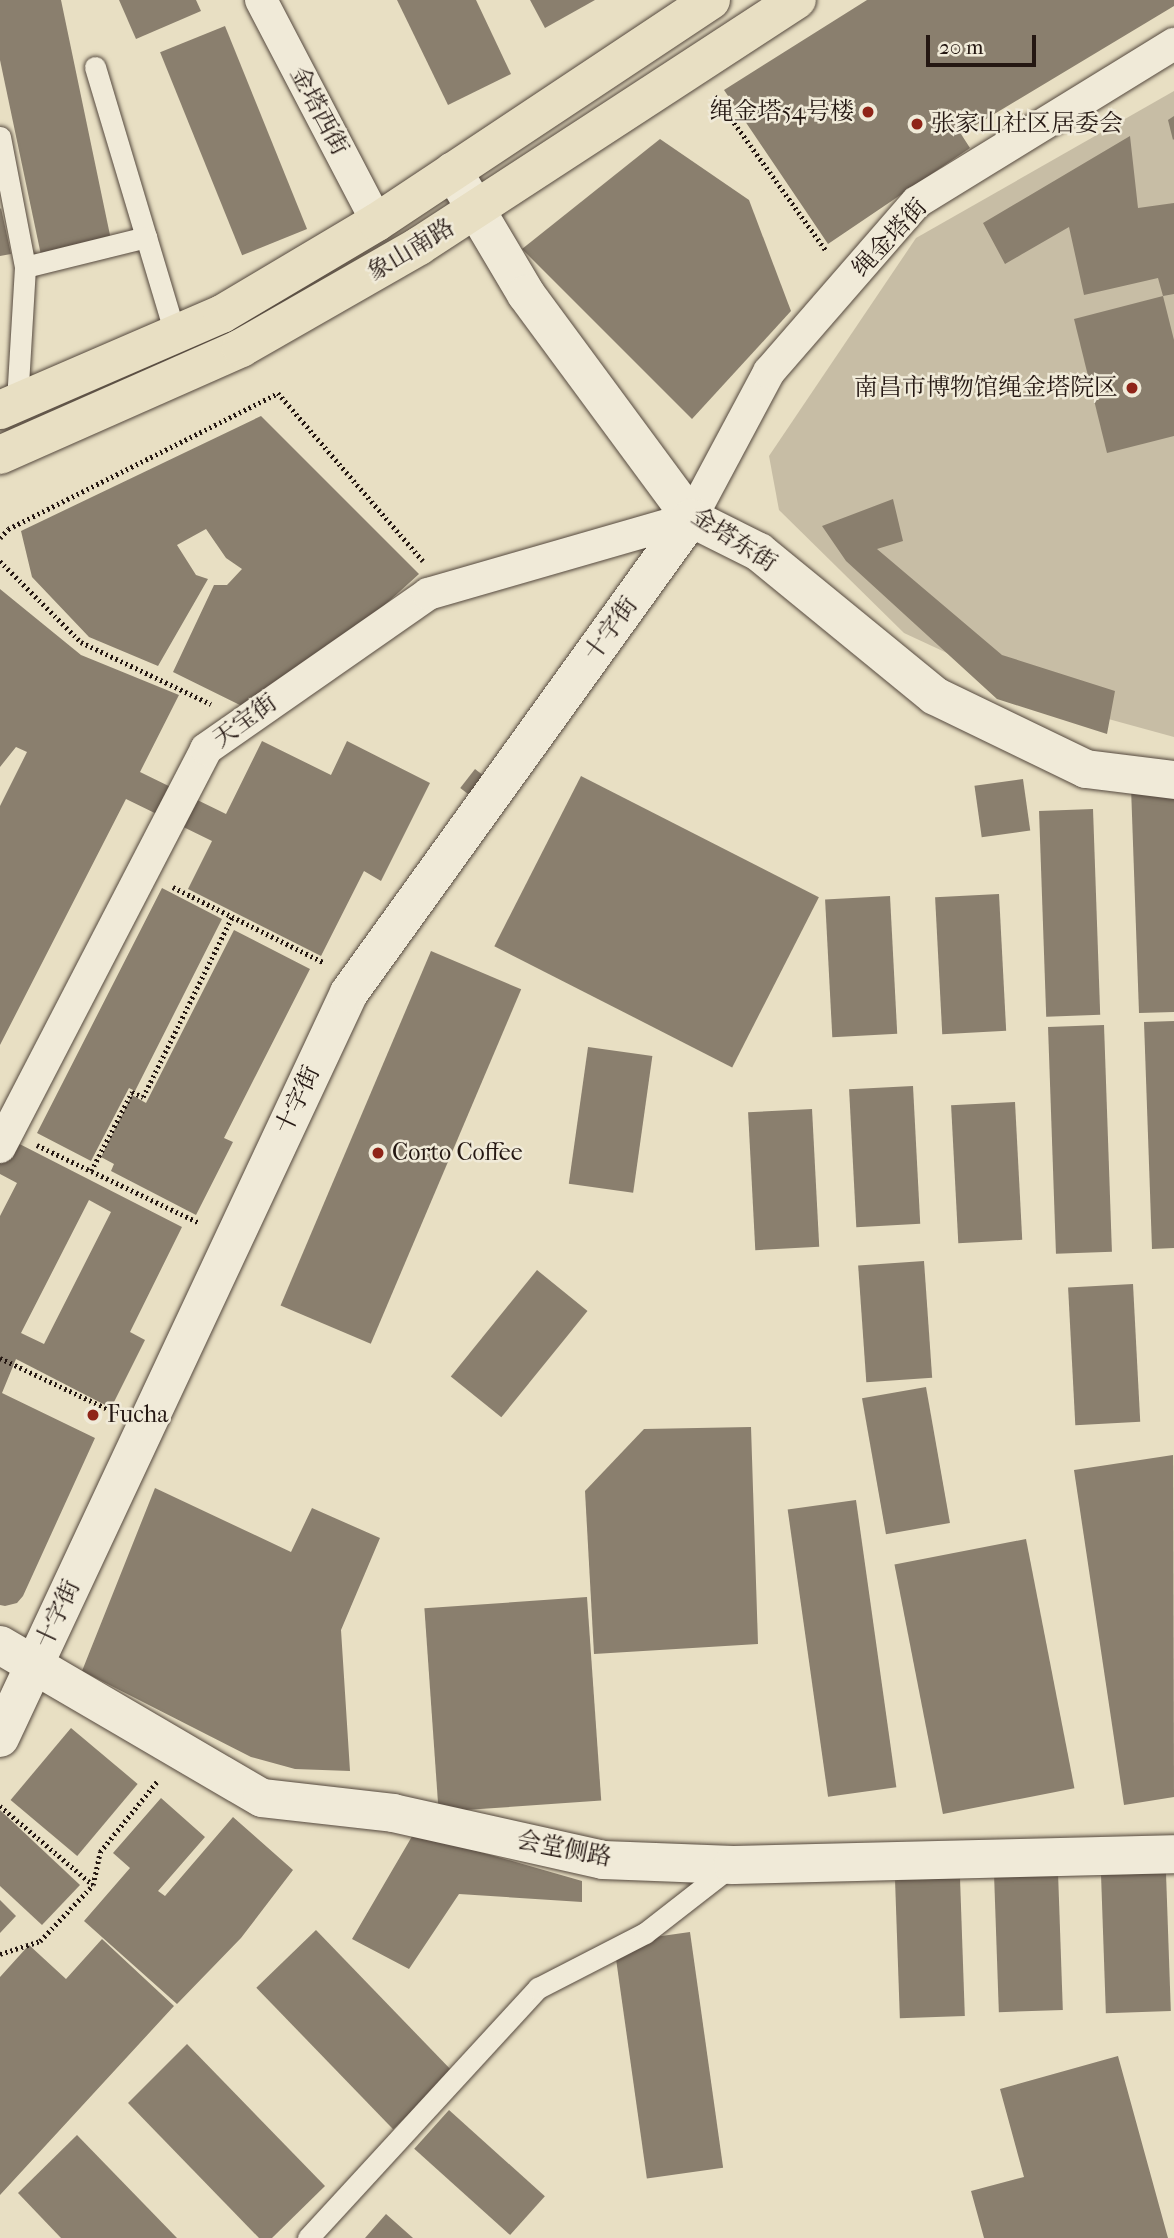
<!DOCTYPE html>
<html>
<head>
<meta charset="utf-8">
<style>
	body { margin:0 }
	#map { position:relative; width:1174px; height:2238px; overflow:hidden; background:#e8dfc3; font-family:"IM FELL French Canon","Noto Serif SC",serif }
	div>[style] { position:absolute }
	.green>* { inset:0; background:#c7bda5 }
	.building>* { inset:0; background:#8a7f6e; transform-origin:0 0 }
	.path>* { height:4.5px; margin-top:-2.25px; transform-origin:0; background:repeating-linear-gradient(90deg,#241712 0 2px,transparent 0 5.5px) }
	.roads { filter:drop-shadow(0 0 2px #55493e) drop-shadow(0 0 2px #55493e) }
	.service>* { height:21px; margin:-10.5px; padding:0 10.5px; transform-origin:10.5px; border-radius:10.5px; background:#f0ead8 }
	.pedestrian>* { height:32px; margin:-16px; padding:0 16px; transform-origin:16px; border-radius:16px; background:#f0ead8 }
	.minor>* { height:38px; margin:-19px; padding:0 19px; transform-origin:19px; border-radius:19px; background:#f0ead8 }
	.tertiary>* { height:38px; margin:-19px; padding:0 19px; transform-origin:19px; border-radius:19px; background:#f0ead8 }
	.primary>* { height:38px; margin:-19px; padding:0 19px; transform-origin:19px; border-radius:19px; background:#e8dfc3 }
	.dots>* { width:19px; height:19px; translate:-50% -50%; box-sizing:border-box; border:4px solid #f0ead8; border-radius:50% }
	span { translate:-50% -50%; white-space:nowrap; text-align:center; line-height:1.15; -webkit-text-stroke:5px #f0ead8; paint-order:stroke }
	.street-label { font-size:24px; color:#241712 }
	.poi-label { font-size:24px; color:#241712 }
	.right { translate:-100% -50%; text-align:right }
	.left { translate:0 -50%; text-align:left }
	.scale { position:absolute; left:926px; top:35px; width:110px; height:32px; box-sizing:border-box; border:4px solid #241712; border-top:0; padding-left:9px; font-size:21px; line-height:24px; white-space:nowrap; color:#241712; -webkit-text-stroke:5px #f0ead8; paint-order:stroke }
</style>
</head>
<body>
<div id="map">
	<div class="green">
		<div style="clip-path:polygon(1174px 91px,1174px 737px,1061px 706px,904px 633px,779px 510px,769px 456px,916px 238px)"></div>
	</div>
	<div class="building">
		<div style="clip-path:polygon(0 0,61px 0,111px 240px,41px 255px,0 60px)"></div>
		<div style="clip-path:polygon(119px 0,196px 0,201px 11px,136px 39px)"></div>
		<div style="clip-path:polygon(397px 0,476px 0,511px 74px,448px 105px)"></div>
		<div style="clip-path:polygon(530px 0,595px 0,545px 28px)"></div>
		<div style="clip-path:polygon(867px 0,1174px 0,1174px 6px,961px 134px,970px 148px,828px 244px,724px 90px)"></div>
		<div style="left:225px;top:26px;width:219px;height:70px;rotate:68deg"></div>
		<div style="clip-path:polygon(1174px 116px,1174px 139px,1173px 140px,1168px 120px)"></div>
		<div style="clip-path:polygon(1130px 136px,1138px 208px,1174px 203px,1174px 294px,1163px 296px,1158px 278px,1084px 295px,1069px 227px,1005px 264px,983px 223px)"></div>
		<div style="clip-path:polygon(660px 139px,749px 200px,791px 311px,692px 419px,522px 249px)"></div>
		<div style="clip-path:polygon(1px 208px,11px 254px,0 256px,0 209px)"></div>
		<div style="clip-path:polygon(1163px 296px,1174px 340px,1174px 436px,1107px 453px,1074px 319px)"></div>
		<div style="clip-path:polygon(261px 416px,419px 574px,346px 640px,248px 709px,173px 672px,214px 585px,227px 585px,242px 569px,226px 558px,206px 529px,177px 545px,196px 575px,208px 579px,158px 666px,89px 637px,32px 577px,21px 531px)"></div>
		<div style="clip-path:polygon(893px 499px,903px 541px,877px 549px,1002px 655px,1115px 691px,1107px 734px,997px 699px,846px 561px,822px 526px)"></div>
		<div style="clip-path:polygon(0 589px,81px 655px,179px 695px,140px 772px,226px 814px,262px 741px,331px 775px,347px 741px,430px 783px,381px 881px,364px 871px,321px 956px,188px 889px,212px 841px,126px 799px,0 1045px,0 806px,27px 752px,16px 747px,0 767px)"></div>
		<div style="left:475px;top:769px;width:16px;height:24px;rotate:38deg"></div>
		<div style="left:581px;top:776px;width:267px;height:191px;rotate:27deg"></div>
		<div style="left:1023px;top:779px;width:52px;height:49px;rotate:82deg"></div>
		<div style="clip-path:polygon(1174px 785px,1174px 1012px,1139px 1013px,1131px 787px)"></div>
		<div style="left:1093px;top:809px;width:206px;height:54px;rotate:88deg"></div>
		<div style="clip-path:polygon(162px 888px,222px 919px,135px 1091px,129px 1088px,91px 1161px,37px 1133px)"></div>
		<div style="left:999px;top:894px;width:137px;height:64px;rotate:87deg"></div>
		<div style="left:890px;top:896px;width:138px;height:65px;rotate:87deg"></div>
		<div style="clip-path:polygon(234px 930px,310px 969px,224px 1138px,233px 1142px,196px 1215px,111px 1171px,114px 1164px,101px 1157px,132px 1095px,146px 1103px)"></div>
		<div style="left:431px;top:951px;width:98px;height:385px;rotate:23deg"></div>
		<div style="clip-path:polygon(1174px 1021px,1174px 1248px,1152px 1249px,1144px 1022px)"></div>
		<div style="left:1104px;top:1025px;width:227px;height:56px;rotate:88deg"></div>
		<div style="left:588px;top:1047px;width:65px;height:138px;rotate:8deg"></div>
		<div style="left:913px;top:1086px;width:138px;height:64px;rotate:87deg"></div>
		<div style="left:1015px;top:1102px;width:138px;height:64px;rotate:87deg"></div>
		<div style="left:812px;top:1109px;width:138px;height:64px;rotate:87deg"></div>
		<div style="clip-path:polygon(evenodd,0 1134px,182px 1227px,130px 1332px,145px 1340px,111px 1408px,16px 1359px,2px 1393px,95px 1438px,23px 1596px,17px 1603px,5px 1606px,0 1605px,0 1216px,17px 1183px,0 1174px,0 1134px,89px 1200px,111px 1212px,44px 1344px,21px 1333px,89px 1200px)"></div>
		<div style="left:924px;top:1261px;width:117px;height:66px;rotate:86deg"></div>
		<div style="left:537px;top:1270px;width:65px;height:137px;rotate:39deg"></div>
		<div style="left:1133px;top:1284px;width:138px;height:65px;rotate:87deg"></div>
		<div style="left:926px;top:1387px;width:138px;height:65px;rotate:80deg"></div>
		<div style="clip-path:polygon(751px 1427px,758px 1644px,594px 1654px,585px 1491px,644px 1429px)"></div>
		<div style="clip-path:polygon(1173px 1455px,1174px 1797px,1124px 1805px,1074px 1470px)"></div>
		<div style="clip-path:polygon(155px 1488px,291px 1552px,312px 1508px,380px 1538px,341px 1630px,350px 1771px,295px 1769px,251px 1757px,82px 1671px)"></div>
		<div style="left:856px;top:1500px;width:290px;height:69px;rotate:82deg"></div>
		<div style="left:1026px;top:1539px;width:254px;height:134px;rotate:79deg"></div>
		<div style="left:587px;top:1597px;width:204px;height:163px;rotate:86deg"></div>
		<div style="left:71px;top:1728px;width:87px;height:94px;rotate:40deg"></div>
		<div style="clip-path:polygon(161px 1798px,205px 1837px,158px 1891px,165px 1896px,233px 1817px,293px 1870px,241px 1938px,177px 2004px,84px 1921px,130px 1868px,113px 1853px)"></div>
		<div style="clip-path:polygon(0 1810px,80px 1885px,42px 1925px,0 1886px)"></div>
		<div style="clip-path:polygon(414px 1833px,582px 1881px,582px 1902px,459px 1894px,409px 1969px,352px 1939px)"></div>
		<div style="left:1058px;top:1872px;width:138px;height:64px;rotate:88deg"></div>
		<div style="left:1166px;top:1873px;width:138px;height:65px;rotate:88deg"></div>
		<div style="left:960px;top:1878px;width:138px;height:65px;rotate:88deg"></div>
		<div style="clip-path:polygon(0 1900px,16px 1916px,0 1933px)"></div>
		<div style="left:316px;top:1930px;width:197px;height:83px;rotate:46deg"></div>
		<div style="left:690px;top:1932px;width:238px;height:77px;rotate:82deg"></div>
		<div style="clip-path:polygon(102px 1939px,174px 2006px,0 2195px,0 1977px,29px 1945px,66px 1979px)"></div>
		<div style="clip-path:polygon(187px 2044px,325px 2186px,272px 2238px,259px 2238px,128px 2103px)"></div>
		<div style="clip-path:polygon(1118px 2056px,1168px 2238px,984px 2238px,971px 2191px,1024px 2177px,1000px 2089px)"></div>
		<div style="left:449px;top:2110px;width:129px;height:52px;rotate:42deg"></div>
		<div style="clip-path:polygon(77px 2135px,177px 2238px,61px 2238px,18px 2193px)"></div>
		<div style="clip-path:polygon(386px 2214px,413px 2238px,365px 2238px)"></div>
	</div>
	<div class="path">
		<div style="left:715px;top:96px;width:192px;rotate:54.3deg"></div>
		<div style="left:0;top:538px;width:12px;rotate:-48deg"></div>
		<div style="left:8px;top:529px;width:302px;rotate:-26.7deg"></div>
		<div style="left:278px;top:393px;width:222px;rotate:49.2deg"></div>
		<div style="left:0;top:561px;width:115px;rotate:45deg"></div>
		<div style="left:81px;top:642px;width:144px;rotate:25.5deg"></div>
		<div style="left:173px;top:887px;width:170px;rotate:26.6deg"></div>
		<div style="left:37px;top:1145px;width:181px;rotate:25.6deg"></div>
		<div style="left:91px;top:1171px;width:89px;rotate:-62.6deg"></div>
		<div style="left:132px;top:1092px;width:12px;rotate:24deg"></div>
		<div style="left:143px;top:1097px;width:201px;rotate:-63.7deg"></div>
		<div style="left:0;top:1358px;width:124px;rotate:25.3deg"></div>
		<div style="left:0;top:1806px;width:122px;rotate:40.3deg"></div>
		<div style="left:0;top:1954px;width:42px;rotate:-18deg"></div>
		<div style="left:40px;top:1941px;width:77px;rotate:-46.6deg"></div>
		<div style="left:93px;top:1885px;width:34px;rotate:-78deg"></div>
		<div style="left:100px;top:1852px;width:92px;rotate:-51.1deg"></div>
	</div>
	<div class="roads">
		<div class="service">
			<div style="left:95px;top:67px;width:279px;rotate:73.3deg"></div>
			<div style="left:0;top:137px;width:132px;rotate:79.1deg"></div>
			<div style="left:25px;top:267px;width:136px;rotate:93.4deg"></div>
			<div style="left:25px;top:267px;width:125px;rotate:-13.9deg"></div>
			<div style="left:308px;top:2238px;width:340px;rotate:-47.4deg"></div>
			<div style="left:538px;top:1988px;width:120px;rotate:-27.2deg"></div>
			<div style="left:645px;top:1933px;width:109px;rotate:-37.9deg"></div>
		</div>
		<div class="pedestrian">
			<div style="left:261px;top:0;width:250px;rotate:62.4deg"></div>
			<div style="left:0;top:1147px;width:448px;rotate:-62.6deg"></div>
			<div style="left:206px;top:749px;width:271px;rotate:-34.9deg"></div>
			<div style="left:428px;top:594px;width:274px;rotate:-16.1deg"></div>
			<div style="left:691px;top:518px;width:166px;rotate:-61.9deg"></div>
			<div style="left:769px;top:372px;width:225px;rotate:-49deg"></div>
			<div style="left:917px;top:202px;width:302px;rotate:-31.6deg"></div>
		</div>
		<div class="minor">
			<div style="left:453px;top:171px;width:143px;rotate:59.3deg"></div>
			<div style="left:526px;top:294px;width:278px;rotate:53.6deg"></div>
			<div style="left:691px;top:518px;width:76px;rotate:26.6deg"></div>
			<div style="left:759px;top:552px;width:227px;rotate:39.3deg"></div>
			<div style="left:935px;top:696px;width:168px;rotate:25.8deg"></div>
			<div style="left:1086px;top:769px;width:89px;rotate:7.1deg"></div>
			<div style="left:0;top:1645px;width:303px;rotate:30.3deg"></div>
			<div style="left:262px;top:1798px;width:132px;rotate:6.5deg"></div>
			<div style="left:393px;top:1813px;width:215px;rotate:12.6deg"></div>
			<div style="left:603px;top:1860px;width:130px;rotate:2.2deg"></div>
			<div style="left:733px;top:1865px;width:441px;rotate:-1.4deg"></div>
		</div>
		<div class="tertiary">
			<div style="left:0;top:1738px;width:823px;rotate:-64.9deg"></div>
			<div style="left:349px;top:993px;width:585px;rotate:-54.25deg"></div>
		</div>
		<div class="primary">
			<div style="left:0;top:410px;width:242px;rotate:-23.4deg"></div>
			<div style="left:222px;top:314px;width:180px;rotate:-30.7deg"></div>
			<div style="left:377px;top:222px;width:401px;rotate:-33.6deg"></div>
			<div style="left:0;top:455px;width:264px;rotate:-23.9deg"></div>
			<div style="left:241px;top:348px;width:205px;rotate:-29.8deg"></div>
			<div style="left:419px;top:246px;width:451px;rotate:-33.1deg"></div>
		</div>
	</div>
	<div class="dots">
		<div style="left:868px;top:112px;background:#8f2418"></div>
		<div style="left:917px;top:124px;background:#8f2418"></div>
		<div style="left:1132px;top:388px;background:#8f2418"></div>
		<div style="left:378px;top:1153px;background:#8f2418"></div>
		<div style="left:93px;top:1415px;background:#8f2418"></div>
	</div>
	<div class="street-label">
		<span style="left:319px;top:111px;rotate:62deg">金塔西街</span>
		<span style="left:890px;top:238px;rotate:-47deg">绳金塔街</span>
		<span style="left:411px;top:250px;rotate:-31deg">象山南路</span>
		<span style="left:734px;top:540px;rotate:33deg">金塔东街</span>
		<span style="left:611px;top:629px;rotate:-54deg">十字街</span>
		<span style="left:245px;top:721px;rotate:-36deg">天宝街</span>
		<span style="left:298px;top:1100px;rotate:-65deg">十字街</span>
		<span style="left:58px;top:1614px;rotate:-65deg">十字街</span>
		<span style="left:564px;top:1849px;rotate:11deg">会堂侧路</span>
	</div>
	<div class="poi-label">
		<span class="right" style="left:854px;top:112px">绳金塔54号楼</span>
		<span class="left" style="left:931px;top:124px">张家山社区居委会</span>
		<span class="right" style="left:1118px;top:388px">南昌市博物馆绳金塔院区</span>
		<span class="left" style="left:392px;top:1153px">Corto Coffee</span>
		<span class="left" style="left:107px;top:1415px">Fucha</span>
	</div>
	<div class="scale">20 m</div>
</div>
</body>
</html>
